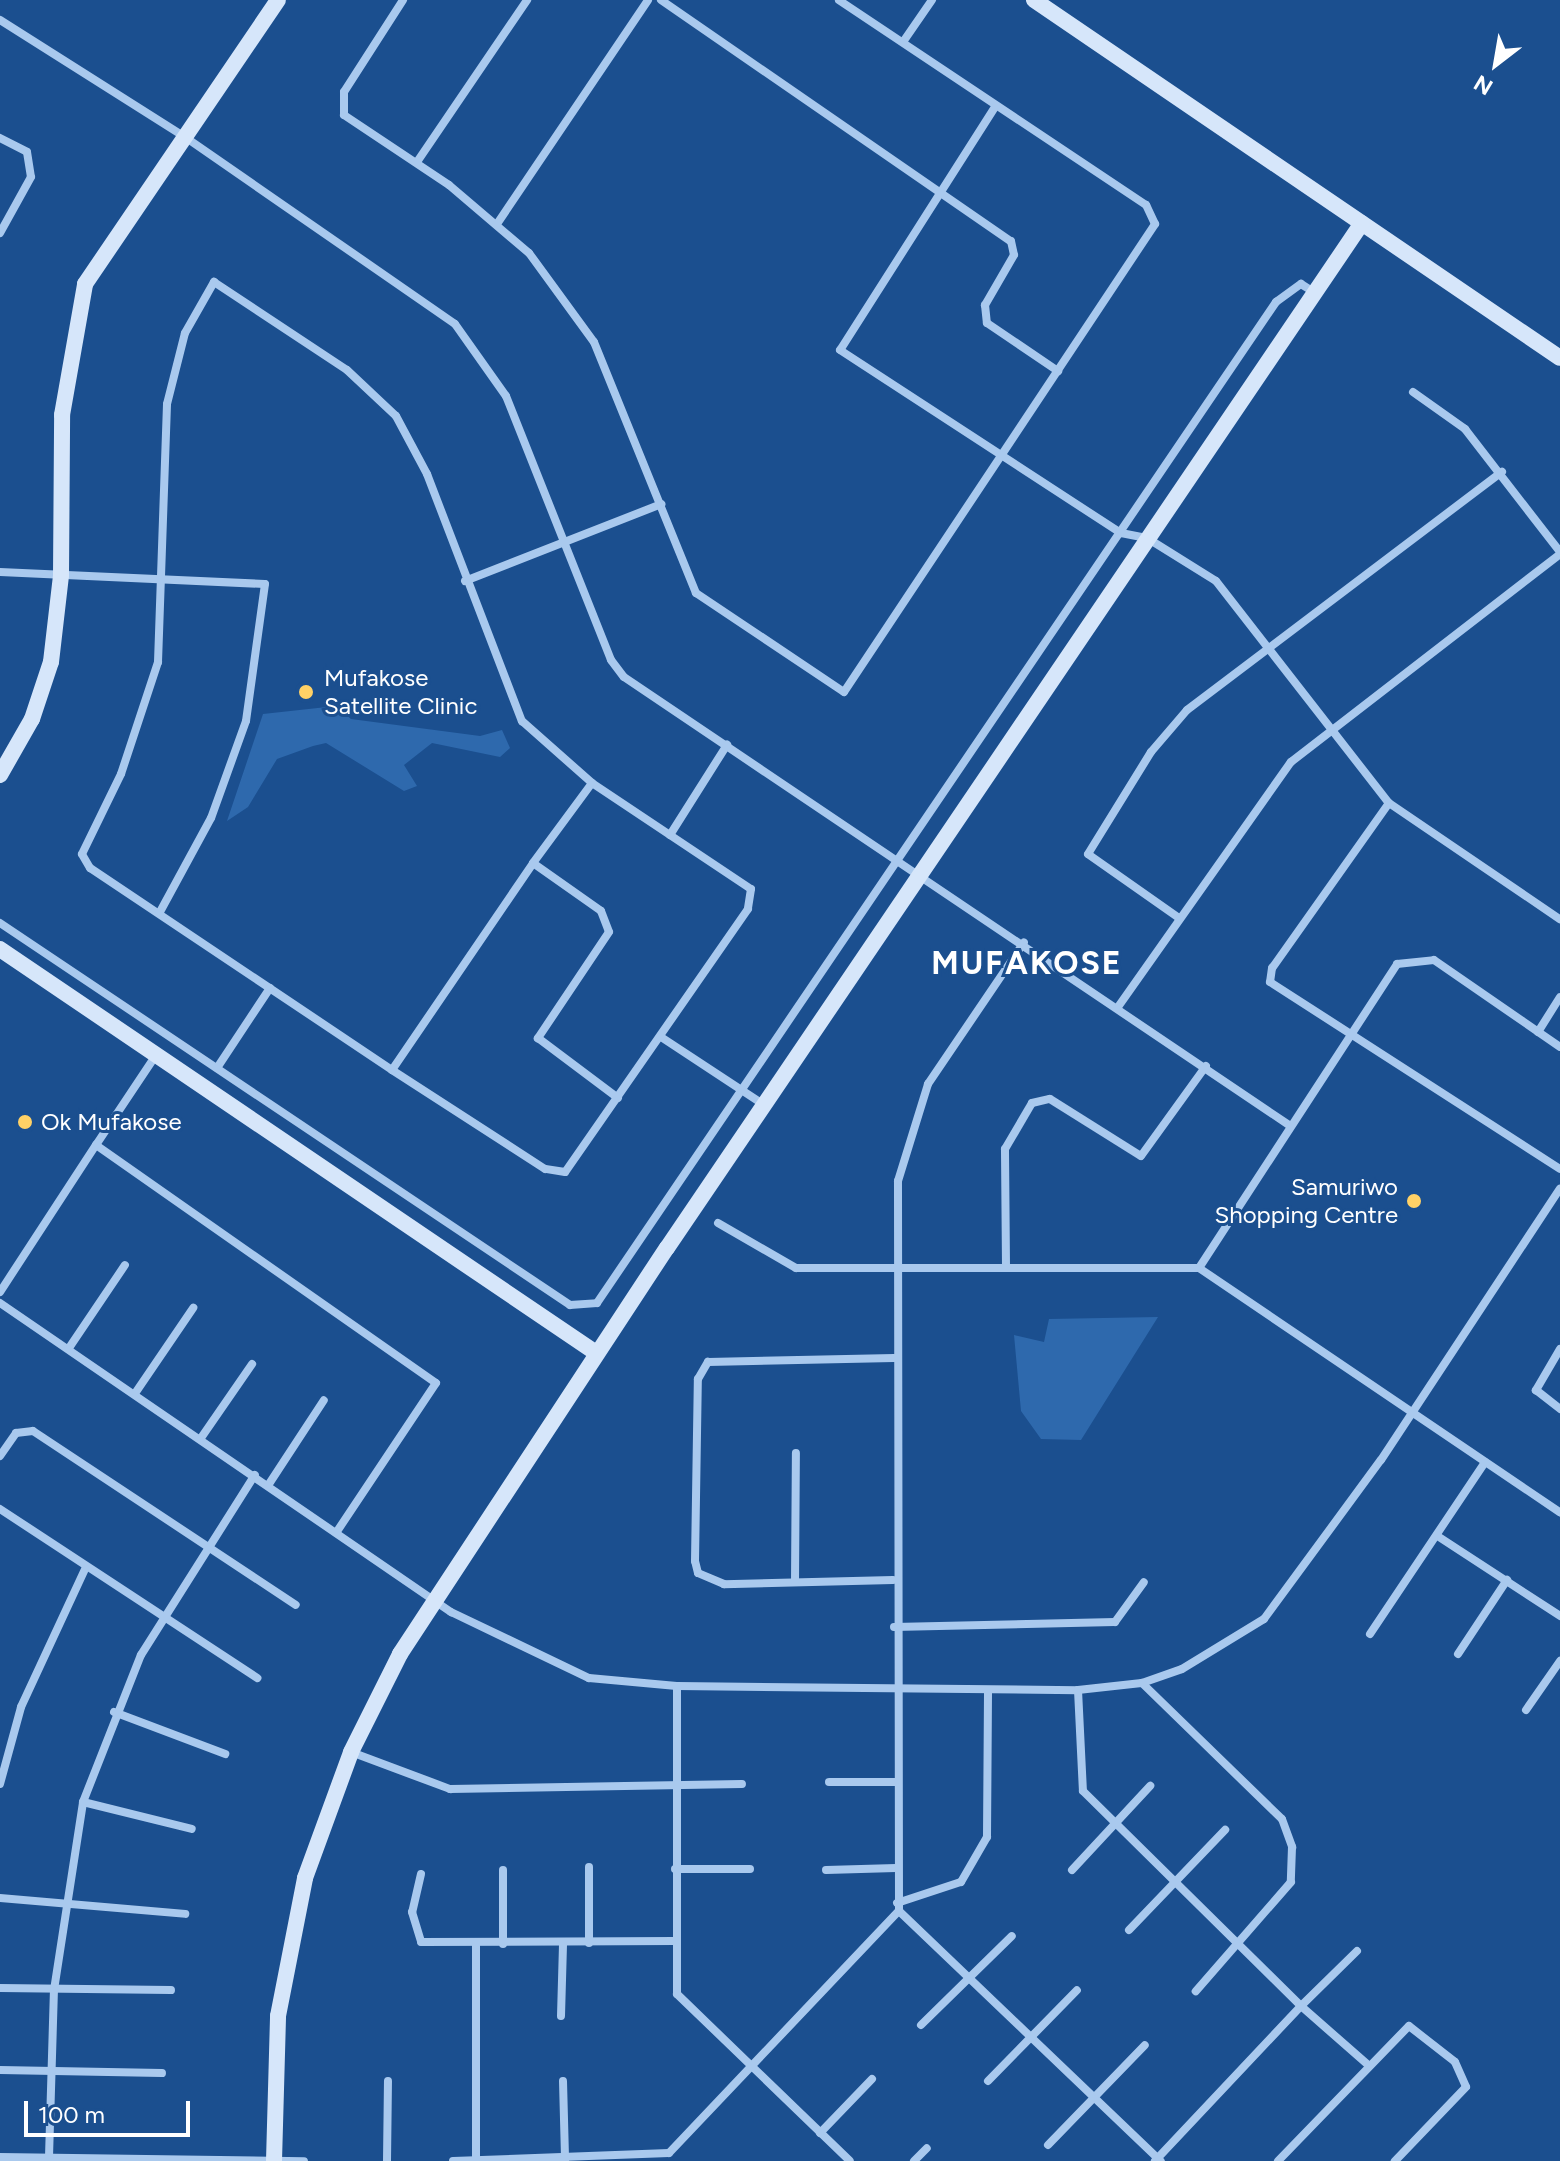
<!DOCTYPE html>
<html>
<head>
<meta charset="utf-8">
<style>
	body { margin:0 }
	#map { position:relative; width:1560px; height:2161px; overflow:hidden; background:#1b4f8f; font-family:Figtree,sans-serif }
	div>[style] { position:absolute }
	.green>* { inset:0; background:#2e69ad }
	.street>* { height:8px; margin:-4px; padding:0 4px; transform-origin:4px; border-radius:4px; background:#a9c9ee }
	.secondary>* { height:16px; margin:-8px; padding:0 8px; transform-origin:8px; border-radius:8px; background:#d6e6fa }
	.dots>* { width:22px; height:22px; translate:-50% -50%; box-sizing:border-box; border:4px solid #1b4f8f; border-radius:50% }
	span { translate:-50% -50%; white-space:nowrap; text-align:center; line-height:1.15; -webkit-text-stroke:6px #1b4f8f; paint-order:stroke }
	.poi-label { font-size:24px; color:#fff }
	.left { translate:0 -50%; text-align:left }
	.right { translate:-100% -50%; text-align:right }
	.district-label { font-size:32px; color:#fff; font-weight:700; letter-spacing:2px }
	.north { position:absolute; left:1456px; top:24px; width:80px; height:80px; -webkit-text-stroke:6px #1b4f8f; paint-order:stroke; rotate:211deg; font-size:22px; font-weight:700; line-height:32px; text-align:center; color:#fff }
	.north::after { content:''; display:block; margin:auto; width:28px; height:36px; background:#fff; clip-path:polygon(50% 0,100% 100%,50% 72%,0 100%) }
	.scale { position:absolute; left:24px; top:2101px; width:166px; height:36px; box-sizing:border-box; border:4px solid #fff; border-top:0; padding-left:10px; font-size:24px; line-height:28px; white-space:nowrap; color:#fff; -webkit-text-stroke:6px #1b4f8f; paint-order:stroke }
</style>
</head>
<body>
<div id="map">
	<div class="green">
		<div style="clip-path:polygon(336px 706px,351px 719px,480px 736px,502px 730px,510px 748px,500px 757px,432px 743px,404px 765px,417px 786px,404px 791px,326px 743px,313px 746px,277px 759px,248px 807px,227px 821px,263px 714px)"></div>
		<div style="clip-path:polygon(1158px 1317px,1081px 1440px,1041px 1439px,1021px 1411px,1014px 1335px,1044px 1342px,1049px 1319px)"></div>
	</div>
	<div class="street">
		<div style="left:403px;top:0;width:109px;rotate:122.7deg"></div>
		<div style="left:344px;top:92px;width:23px;rotate:90deg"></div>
		<div style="left:344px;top:115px;width:126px;rotate:33.7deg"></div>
		<div style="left:449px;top:185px;width:105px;rotate:40.4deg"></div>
		<div style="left:529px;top:253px;width:110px;rotate:53.9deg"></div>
		<div style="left:594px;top:342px;width:271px;rotate:67.9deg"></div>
		<div style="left:696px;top:593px;width:178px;rotate:33.8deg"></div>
		<div style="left:844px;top:692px;width:562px;rotate:-56.39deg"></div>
		<div style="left:1155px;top:224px;width:21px;rotate:-115deg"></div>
		<div style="left:1146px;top:205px;width:369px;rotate:-146.3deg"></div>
		<div style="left:661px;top:0;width:425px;rotate:34.6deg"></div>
		<div style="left:1011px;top:241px;width:14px;rotate:78deg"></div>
		<div style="left:1014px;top:255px;width:58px;rotate:120.1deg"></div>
		<div style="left:985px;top:305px;width:18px;rotate:84deg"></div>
		<div style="left:987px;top:323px;width:86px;rotate:34.1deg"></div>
		<div style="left:0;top:20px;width:219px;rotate:32.3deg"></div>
		<div style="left:185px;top:137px;width:328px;rotate:34.7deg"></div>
		<div style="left:455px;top:324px;width:88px;rotate:54.7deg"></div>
		<div style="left:506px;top:396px;width:284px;rotate:68.3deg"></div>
		<div style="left:611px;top:660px;width:21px;rotate:53deg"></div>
		<div style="left:624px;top:677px;width:802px;rotate:33.97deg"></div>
		<div style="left:903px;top:42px;width:51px;rotate:-55.4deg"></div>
		<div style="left:995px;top:107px;width:288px;rotate:122.5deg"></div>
		<div style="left:840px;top:350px;width:335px;rotate:33.1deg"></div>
		<div style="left:1121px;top:533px;width:26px;rotate:11deg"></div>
		<div style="left:1147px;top:538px;width:81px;rotate:31.9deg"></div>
		<div style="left:1216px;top:581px;width:281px;rotate:52.1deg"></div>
		<div style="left:1389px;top:803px;width:207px;rotate:34.2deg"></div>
		<div style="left:0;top:138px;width:30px;rotate:27deg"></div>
		<div style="left:27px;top:152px;width:25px;rotate:81deg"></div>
		<div style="left:31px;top:177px;width:64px;rotate:119deg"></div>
		<div style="left:417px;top:162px;width:196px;rotate:-55.8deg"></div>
		<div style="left:497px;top:224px;width:270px;rotate:-56deg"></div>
		<div style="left:214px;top:282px;width:159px;rotate:33.5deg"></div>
		<div style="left:347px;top:370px;width:67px;rotate:43.2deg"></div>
		<div style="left:396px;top:416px;width:66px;rotate:61.9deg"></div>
		<div style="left:427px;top:474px;width:265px;rotate:69deg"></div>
		<div style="left:522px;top:721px;width:94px;rotate:41.5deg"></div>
		<div style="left:592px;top:783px;width:191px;rotate:33.7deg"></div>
		<div style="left:751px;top:889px;width:20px;rotate:99deg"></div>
		<div style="left:748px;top:909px;width:320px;rotate:124.8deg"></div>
		<div style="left:565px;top:1172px;width:20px;rotate:-171deg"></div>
		<div style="left:545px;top:1169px;width:182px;rotate:-147.1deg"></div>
		<div style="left:392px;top:1070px;width:363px;rotate:-146.2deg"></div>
		<div style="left:90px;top:868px;width:16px;rotate:-120deg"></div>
		<div style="left:82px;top:854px;width:89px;rotate:-64deg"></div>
		<div style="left:121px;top:774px;width:118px;rotate:-71.7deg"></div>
		<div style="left:158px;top:662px;width:258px;rotate:-88deg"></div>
		<div style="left:167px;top:404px;width:73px;rotate:-75.8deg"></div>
		<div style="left:185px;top:333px;width:59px;rotate:-60.4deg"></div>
		<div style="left:1413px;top:392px;width:64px;rotate:35.4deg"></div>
		<div style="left:1465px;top:429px;width:155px;rotate:52.3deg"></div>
		<div style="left:0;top:572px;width:265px;rotate:2.6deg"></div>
		<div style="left:265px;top:584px;width:138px;rotate:97.9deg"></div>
		<div style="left:246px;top:721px;width:103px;rotate:109.8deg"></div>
		<div style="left:211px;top:818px;width:107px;rotate:118.5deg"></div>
		<div style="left:465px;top:581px;width:211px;rotate:-21.4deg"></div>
		<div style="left:592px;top:783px;width:99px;rotate:126.4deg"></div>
		<div style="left:533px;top:863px;width:83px;rotate:35.2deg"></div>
		<div style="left:601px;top:911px;width:22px;rotate:69deg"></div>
		<div style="left:609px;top:932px;width:128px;rotate:123.8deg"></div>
		<div style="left:538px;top:1038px;width:100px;rotate:36.9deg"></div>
		<div style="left:1389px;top:803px;width:202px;rotate:125.3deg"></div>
		<div style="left:1272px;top:968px;width:14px;rotate:98deg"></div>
		<div style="left:1270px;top:982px;width:345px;rotate:32.8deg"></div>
		<div style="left:670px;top:835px;width:107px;rotate:-57.7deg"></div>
		<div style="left:1179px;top:918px;width:111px;rotate:-144.9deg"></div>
		<div style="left:1088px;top:854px;width:120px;rotate:-58.3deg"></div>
		<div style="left:1151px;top:752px;width:55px;rotate:-49.4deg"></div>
		<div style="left:1187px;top:710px;width:395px;rotate:-37.1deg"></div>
		<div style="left:0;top:923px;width:686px;rotate:33.83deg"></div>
		<div style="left:570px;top:1305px;width:27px;rotate:-4deg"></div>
		<div style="left:597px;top:1303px;width:1210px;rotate:-55.85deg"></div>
		<div style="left:1276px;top:302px;width:31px;rotate:-36deg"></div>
		<div style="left:1301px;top:284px;width:19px;rotate:32deg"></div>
		<div style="left:1118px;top:1007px;width:300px;rotate:-54.8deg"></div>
		<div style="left:1291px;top:762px;width:340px;rotate:-37.7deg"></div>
		<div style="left:1538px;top:1032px;width:41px;rotate:-57.8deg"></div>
		<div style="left:661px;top:1037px;width:123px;rotate:33.4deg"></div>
		<div style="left:156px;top:1055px;width:108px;rotate:123.7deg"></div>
		<div style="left:96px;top:1145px;width:415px;rotate:35deg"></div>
		<div style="left:436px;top:1383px;width:180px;rotate:123.7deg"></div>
		<div style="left:217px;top:1068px;width:96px;rotate:-56.5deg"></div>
		<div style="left:392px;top:1070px;width:250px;rotate:-55.7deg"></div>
		<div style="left:718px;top:1223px;width:90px;rotate:30deg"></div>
		<div style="left:796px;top:1268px;width:403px"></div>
		<div style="left:1199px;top:1268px;width:436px;rotate:34.1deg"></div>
		<div style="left:1006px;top:1266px;width:117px;rotate:-90.5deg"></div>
		<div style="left:1005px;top:1149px;width:53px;rotate:-59.6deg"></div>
		<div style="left:1032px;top:1103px;width:18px;rotate:-13deg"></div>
		<div style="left:1050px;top:1099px;width:107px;rotate:32.1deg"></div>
		<div style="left:1141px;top:1156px;width:111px;rotate:-54.2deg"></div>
		<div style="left:1199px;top:1268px;width:363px;rotate:-56.9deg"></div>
		<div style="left:1397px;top:964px;width:37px;rotate:-6deg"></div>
		<div style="left:1434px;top:960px;width:153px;rotate:34.6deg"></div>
		<div style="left:0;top:1292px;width:176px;rotate:-56.9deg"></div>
		<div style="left:0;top:1303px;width:547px;rotate:34.42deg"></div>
		<div style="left:451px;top:1612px;width:153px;rotate:25.6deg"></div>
		<div style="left:589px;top:1678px;width:88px;rotate:5.2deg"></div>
		<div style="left:677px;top:1686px;width:401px;rotate:0.6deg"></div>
		<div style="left:1078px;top:1690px;width:64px;rotate:-6.2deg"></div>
		<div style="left:1142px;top:1683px;width:42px;rotate:-19.3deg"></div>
		<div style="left:1182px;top:1669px;width:96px;rotate:-31.4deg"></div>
		<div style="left:1264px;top:1619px;width:197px;rotate:-53.7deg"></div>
		<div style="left:1381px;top:1460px;width:325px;rotate:-56.6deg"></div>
		<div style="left:69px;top:1348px;width:100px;rotate:-56deg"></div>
		<div style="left:1560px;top:1349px;width:48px;rotate:120.3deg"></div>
		<div style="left:1536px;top:1390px;width:31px;rotate:38deg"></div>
		<div style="left:136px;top:1392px;width:102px;rotate:-55.8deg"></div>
		<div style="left:201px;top:1438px;width:90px;rotate:-55.4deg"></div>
		<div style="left:0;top:1456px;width:28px;rotate:-55deg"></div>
		<div style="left:16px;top:1433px;width:17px;rotate:-7deg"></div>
		<div style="left:33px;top:1431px;width:315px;rotate:33.5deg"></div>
		<div style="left:269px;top:1484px;width:100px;rotate:-56.8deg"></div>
		<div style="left:0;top:1509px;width:308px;rotate:33.3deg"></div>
		<div style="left:1439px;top:1537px;width:145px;rotate:33.1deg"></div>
		<div style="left:893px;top:1580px;width:169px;rotate:178.6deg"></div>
		<div style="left:724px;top:1584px;width:28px;rotate:-157deg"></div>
		<div style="left:698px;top:1573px;width:12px;rotate:-104deg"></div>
		<div style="left:695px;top:1561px;width:182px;rotate:-89.1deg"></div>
		<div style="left:698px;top:1379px;width:20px;rotate:-60deg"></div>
		<div style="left:708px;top:1362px;width:186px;rotate:-1.2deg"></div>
		<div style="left:795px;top:1582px;width:129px;rotate:-89.6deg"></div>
		<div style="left:894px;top:1627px;width:221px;rotate:-1.3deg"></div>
		<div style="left:1115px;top:1622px;width:49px;rotate:-54.1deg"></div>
		<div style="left:1370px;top:1634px;width:207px;rotate:-56.2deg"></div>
		<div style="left:1458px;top:1654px;width:89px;rotate:-56.5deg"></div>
		<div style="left:1142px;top:1683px;width:195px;rotate:44.2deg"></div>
		<div style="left:1282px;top:1819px;width:30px;rotate:70deg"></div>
		<div style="left:1292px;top:1847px;width:35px;rotate:92deg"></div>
		<div style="left:1291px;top:1882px;width:145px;rotate:131.1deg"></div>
		<div style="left:677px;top:1686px;width:308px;rotate:90deg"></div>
		<div style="left:677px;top:1994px;width:240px;rotate:44deg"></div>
		<div style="left:1078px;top:1690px;width:101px;rotate:87.2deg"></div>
		<div style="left:1083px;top:1791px;width:306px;rotate:44.6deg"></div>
		<div style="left:1301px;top:2006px;width:213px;rotate:133.3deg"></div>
		<div style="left:1526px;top:1710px;width:60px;rotate:-55.2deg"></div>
		<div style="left:114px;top:1712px;width:119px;rotate:20.7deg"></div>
		<div style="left:351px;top:1752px;width:106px;rotate:20.5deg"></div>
		<div style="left:450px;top:1789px;width:292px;rotate:-1deg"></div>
		<div style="left:829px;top:1782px;width:67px"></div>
		<div style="left:0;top:1784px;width:80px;rotate:-74.7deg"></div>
		<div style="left:21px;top:1707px;width:152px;rotate:-65.1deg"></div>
		<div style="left:83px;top:1802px;width:112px;rotate:13.9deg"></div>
		<div style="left:675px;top:1869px;width:75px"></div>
		<div style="left:503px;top:1870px;width:74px;rotate:90deg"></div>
		<div style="left:826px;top:1870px;width:70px;rotate:-1.6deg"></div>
		<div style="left:1072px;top:1870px;width:115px;rotate:-47.1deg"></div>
		<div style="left:421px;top:1874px;width:39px;rotate:103deg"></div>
		<div style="left:412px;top:1912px;width:31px;rotate:73deg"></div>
		<div style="left:421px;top:1942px;width:254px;rotate:-0.2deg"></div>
		<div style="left:0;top:1898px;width:186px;rotate:4.9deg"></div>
		<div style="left:897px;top:1903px;width:67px;rotate:-18.2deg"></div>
		<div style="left:961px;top:1882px;width:52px;rotate:-60deg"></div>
		<div style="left:987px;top:1837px;width:146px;rotate:-89.6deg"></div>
		<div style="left:899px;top:1911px;width:362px;rotate:43.7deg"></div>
		<div style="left:1129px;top:1930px;width:139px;rotate:-46.2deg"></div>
		<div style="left:589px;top:1943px;width:76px;rotate:-90deg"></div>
		<div style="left:476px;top:1944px;width:217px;rotate:90deg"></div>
		<div style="left:1357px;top:1951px;width:78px;rotate:135.5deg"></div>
		<div style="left:1301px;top:2006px;width:88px;rotate:41.3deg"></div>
		<div style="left:0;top:1988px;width:171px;rotate:0.7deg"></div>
		<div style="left:561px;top:2016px;width:73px;rotate:-88.4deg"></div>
		<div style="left:921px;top:2025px;width:127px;rotate:-44.4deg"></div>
		<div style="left:0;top:2070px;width:162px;rotate:1.1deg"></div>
		<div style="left:563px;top:2081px;width:79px;rotate:88.5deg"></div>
		<div style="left:988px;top:2081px;width:127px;rotate:-45.6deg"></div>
		<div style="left:820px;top:2133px;width:75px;rotate:-46.1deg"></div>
		<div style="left:1048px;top:2145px;width:139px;rotate:-45.9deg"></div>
		<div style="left:0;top:2157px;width:304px;rotate:0.8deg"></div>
		<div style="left:49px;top:2157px;width:167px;rotate:-88.3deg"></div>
		<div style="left:54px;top:1990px;width:190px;rotate:-81.2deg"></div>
		<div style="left:83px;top:1802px;width:158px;rotate:-68.5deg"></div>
		<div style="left:141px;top:1655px;width:213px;rotate:-57.7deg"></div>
		<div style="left:387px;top:2161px;width:80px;rotate:-89.3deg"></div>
		<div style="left:453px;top:2161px;width:216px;rotate:-2.1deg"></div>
		<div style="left:669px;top:2153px;width:334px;rotate:-46.5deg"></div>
		<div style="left:899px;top:1911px;width:730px;rotate:-90.08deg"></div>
		<div style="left:898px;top:1181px;width:102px;rotate:-72.8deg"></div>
		<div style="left:928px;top:1084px;width:171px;rotate:-55.9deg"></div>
		<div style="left:914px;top:2161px;width:18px;rotate:-45deg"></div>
		<div style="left:1278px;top:2161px;width:188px;rotate:-45.9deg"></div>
		<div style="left:1409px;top:2026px;width:58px;rotate:38deg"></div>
		<div style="left:1455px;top:2062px;width:27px;rotate:66deg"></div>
		<div style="left:1466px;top:2087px;width:103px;rotate:133.8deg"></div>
	</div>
	<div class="secondary">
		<div style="left:1034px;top:0;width:636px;rotate:34.24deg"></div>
		<div style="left:0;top:775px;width:64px;rotate:-60.3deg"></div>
		<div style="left:32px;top:719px;width:60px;rotate:-71.6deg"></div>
		<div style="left:51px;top:662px;width:88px;rotate:-83.4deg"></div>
		<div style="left:61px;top:575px;width:160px;rotate:-89.6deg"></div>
		<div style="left:62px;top:415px;width:133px;rotate:-80deg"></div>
		<div style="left:85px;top:284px;width:343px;rotate:-55.8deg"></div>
		<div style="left:0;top:949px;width:720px;rotate:34.13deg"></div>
		<div style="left:274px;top:2161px;width:145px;rotate:-88.4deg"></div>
		<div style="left:278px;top:2016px;width:141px;rotate:-78.9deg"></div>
		<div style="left:305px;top:1878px;width:134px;rotate:-69.9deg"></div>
		<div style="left:351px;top:1752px;width:110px;rotate:-63.4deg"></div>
		<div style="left:400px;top:1654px;width:486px;rotate:-56.7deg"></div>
		<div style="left:667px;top:1248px;width:1238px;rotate:-55.86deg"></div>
	</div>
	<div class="dots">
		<div style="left:306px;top:692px;background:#ffd166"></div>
		<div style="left:25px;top:1122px;background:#ffd166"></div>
		<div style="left:1414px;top:1201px;background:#ffd166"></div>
	</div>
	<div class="poi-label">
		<span class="left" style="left:324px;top:692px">Mufakose<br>Satellite Clinic</span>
		<span class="left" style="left:41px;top:1122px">Ok Mufakose</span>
		<span class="right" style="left:1398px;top:1201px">Samuriwo<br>Shopping Centre</span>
	</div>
	<div class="district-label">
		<span style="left:1027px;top:963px">MUFAKOSE</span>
	</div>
	<div class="north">N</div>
	<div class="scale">100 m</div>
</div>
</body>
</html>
